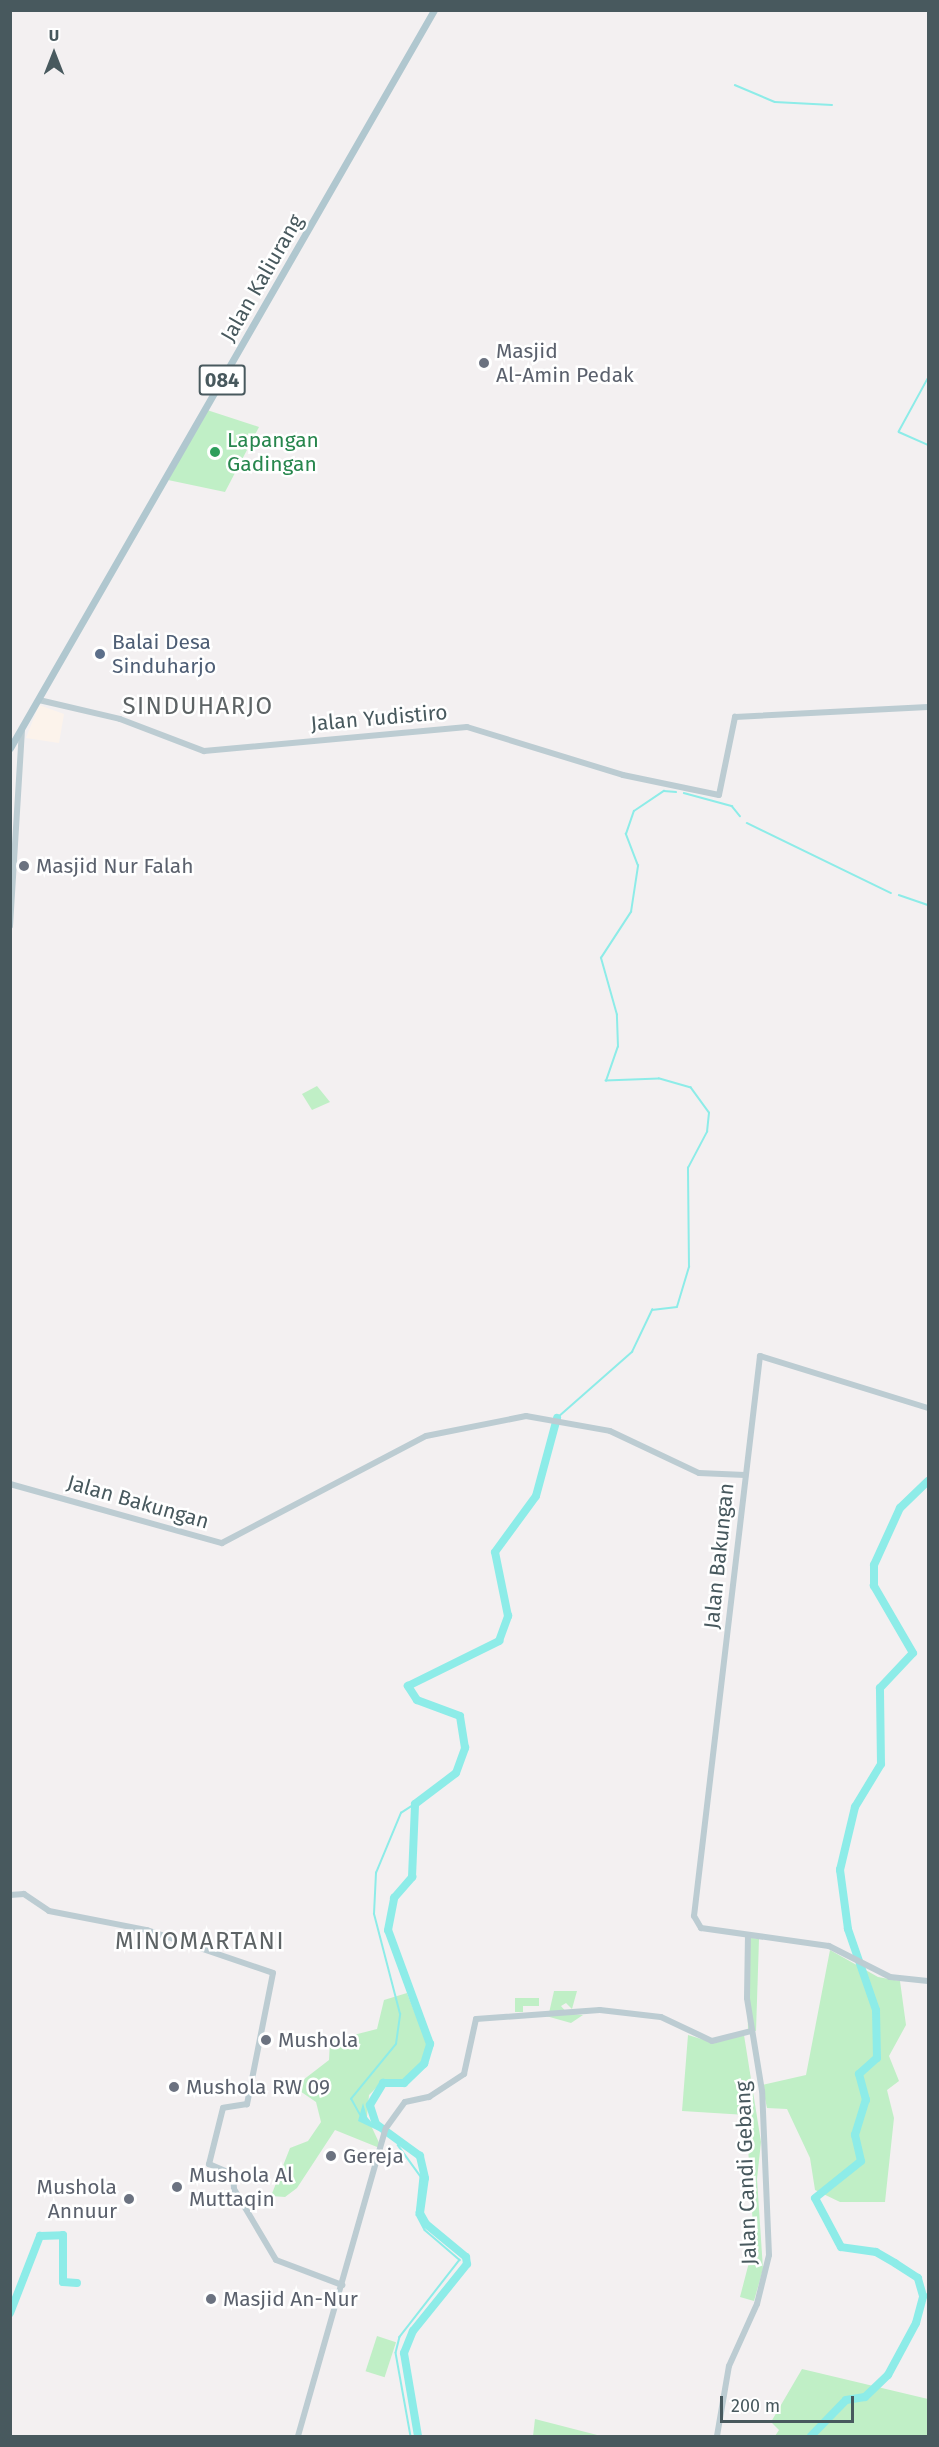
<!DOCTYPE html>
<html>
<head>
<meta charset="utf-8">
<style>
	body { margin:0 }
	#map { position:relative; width:939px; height:2447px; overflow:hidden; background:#f3f0f1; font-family:"Fira Sans",sans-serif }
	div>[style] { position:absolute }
	.commercial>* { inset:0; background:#fcf3eb }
	.green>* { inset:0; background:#c0efc6; transform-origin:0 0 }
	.water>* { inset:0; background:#8dece8 }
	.stream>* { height:1.5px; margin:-0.75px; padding:0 0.75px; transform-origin:0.75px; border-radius:0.75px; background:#8dece8 }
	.river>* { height:8px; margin:-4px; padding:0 4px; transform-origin:4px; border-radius:4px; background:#8dece8 }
	.secondary>* { height:6px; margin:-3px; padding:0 3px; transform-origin:3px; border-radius:3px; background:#bcccd2 }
	.primary>* { height:7px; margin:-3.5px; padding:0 3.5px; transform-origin:3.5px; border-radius:3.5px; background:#b0c7cf }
	.dots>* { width:16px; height:16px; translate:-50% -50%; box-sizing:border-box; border:3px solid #fff; border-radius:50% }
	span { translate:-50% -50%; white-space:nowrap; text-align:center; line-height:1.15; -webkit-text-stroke:5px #fff; paint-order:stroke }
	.shield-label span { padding:2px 4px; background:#fff; border:2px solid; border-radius:4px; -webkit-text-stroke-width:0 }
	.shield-label { font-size:20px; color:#48595e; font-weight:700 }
	.street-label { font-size:21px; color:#48595e }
	.worship-label { font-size:21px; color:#5b616d }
	.left { translate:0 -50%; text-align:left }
	.right { translate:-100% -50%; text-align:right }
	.leisure-label { font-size:21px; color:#27864d }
	.service-label { font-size:21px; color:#4e5e75 }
	.quarter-label { font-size:24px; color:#5d6365; letter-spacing:1.5px }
	.frame { position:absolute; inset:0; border:12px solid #48595e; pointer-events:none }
	.north { position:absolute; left:24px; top:24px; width:60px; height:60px; -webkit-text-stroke:4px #fff; paint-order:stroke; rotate:0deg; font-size:16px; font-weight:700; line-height:24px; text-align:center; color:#48595e }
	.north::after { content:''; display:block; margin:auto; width:21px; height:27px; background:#48595e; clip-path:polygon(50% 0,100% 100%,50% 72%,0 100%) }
	.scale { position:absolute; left:720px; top:2396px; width:134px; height:27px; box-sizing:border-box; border:3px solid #48595e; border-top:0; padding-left:8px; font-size:18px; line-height:21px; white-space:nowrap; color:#48595e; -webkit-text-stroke:4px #fff; paint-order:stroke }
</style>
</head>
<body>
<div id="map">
	<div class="commercial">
		<div style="clip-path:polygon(39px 705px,64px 714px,59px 743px,26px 738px)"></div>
	</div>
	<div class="green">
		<div style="clip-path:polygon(207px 410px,259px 427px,225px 492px,168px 480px)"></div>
		<div style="clip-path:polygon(317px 1086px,330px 1102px,312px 1110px,302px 1094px)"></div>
		<div style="clip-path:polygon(746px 1937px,759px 1939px,756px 2031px,748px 2030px)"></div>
		<div style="clip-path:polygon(830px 1950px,878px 1977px,900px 1981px,906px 2025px,889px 2056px,899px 2081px,887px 2090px,894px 2118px,885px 2202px,840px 2202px,815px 2190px,810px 2158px,787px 2109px,767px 2108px,762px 2085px,806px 2075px)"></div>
		<div style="clip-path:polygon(554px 1991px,577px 1991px,572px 2009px,566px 2003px,561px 2006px,567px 2013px,549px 2013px)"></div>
		<div style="clip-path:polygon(407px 1993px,427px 2044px,422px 2065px,404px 2081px,383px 2081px,369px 2095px,367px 2117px,382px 2149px,335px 2130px,297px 2188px,285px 2197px,271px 2196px,290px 2148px,308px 2141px,321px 2122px,316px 2102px,294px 2087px,329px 2060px,330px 2041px,377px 2029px,384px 2000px)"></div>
		<div style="clip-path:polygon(515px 1998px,539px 1998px,539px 2006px,523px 2006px,523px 2012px,515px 2012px)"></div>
		<div style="clip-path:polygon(583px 2015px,571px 2023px,546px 2016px,573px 2014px)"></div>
		<div style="clip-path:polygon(688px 2035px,711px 2042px,744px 2035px,761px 2142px,757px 2179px,763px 2269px,754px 2301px,740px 2297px,754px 2243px,746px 2115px,682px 2111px)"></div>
		<div style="left:377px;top:2336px;width:20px;height:37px;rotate:18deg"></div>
		<div style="clip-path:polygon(802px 2369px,928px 2399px,928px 2436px,775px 2436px,779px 2430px,771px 2422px)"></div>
		<div style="clip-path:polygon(535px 2419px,601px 2436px,533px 2436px)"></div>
	</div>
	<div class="water">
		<div style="clip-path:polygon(363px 2103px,367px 2117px,379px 2131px,358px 2121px)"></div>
	</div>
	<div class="stream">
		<div style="left:735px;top:85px;width:43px;rotate:23deg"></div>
		<div style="left:775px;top:102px;width:57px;rotate:3deg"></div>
		<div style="left:928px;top:379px;width:60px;rotate:118.7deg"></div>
		<div style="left:899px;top:432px;width:32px;rotate:24deg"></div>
		<div style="left:684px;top:793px;width:50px;rotate:15.2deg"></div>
		<div style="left:732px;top:806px;width:13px;rotate:51deg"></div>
		<div style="left:747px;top:823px;width:160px;rotate:25.9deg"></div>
		<div style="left:899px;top:895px;width:31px;rotate:19deg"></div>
		<div style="left:557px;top:1418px;width:100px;rotate:-41.3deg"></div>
		<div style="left:632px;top:1352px;width:47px;rotate:-64.5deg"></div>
		<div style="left:652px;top:1310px;width:25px;rotate:-7deg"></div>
		<div style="left:677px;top:1307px;width:42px;rotate:-73.3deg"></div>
		<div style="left:689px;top:1267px;width:99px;rotate:-90.6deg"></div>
		<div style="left:688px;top:1168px;width:41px;rotate:-62.2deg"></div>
		<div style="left:707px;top:1132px;width:19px;rotate:-84deg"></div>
		<div style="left:709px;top:1113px;width:31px;rotate:-126deg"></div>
		<div style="left:691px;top:1088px;width:33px;rotate:-164deg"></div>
		<div style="left:659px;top:1079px;width:53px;rotate:177.8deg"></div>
		<div style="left:606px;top:1081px;width:36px;rotate:-71deg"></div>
		<div style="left:618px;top:1047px;width:32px;rotate:-92deg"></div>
		<div style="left:617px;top:1015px;width:59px;rotate:-105.7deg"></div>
		<div style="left:601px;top:958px;width:55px;rotate:-56.9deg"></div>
		<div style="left:631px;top:912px;width:47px;rotate:-81.3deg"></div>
		<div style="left:638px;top:866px;width:34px;rotate:-111deg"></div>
		<div style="left:626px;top:834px;width:24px;rotate:-71deg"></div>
		<div style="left:634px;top:811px;width:36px;rotate:-34deg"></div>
		<div style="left:664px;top:791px;width:12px;rotate:5deg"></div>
		<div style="left:360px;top:2115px;width:18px;rotate:-119deg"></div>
		<div style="left:351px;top:2099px;width:71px;rotate:-50.7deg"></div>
		<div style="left:396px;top:2044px;width:30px;rotate:-82deg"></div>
		<div style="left:400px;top:2014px;width:103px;rotate:-104.6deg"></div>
		<div style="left:374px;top:1914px;width:41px;rotate:-87.2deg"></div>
		<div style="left:376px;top:1873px;width:65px;rotate:-67.4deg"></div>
		<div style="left:401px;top:1813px;width:17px;rotate:-33deg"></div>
		<div style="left:398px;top:2145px;width:39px;rotate:54deg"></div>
		<div style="left:421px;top:2177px;width:38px;rotate:96deg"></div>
		<div style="left:417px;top:2215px;width:17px;rotate:62deg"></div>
		<div style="left:425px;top:2230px;width:46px;rotate:40.6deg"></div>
		<div style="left:460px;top:2260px;width:98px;rotate:127.9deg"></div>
		<div style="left:400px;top:2337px;width:16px;rotate:104deg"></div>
		<div style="left:396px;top:2353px;width:84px;rotate:79.8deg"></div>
	</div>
	<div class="river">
		<div style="left:10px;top:2313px;width:83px;rotate:-68.7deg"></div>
		<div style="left:40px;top:2236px;width:23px;rotate:-2deg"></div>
		<div style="left:63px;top:2235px;width:47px;rotate:90deg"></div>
		<div style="left:63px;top:2282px;width:14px;rotate:4deg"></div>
		<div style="left:418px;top:2436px;width:84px;rotate:-99.6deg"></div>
		<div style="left:404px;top:2353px;width:24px;rotate:-68deg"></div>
		<div style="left:413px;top:2331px;width:86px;rotate:-51.1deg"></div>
		<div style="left:467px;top:2264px;width:7px;rotate:-98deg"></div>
		<div style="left:466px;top:2257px;width:52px;rotate:-140.5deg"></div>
		<div style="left:426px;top:2224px;width:13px;rotate:-119deg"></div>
		<div style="left:420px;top:2213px;width:35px;rotate:-82deg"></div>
		<div style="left:425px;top:2178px;width:23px;rotate:-103deg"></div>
		<div style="left:420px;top:2156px;width:54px;rotate:-144deg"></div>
		<div style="left:376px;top:2124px;width:20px;rotate:-108deg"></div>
		<div style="left:370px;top:2105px;width:26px;rotate:-59deg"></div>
		<div style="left:383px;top:2083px;width:21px"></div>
		<div style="left:404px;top:2083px;width:28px;rotate:-44deg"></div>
		<div style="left:424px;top:2064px;width:21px;rotate:-73deg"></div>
		<div style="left:430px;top:2044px;width:121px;rotate:-110.2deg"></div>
		<div style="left:388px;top:1930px;width:33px;rotate:-79deg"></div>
		<div style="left:394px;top:1898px;width:28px;rotate:-49deg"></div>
		<div style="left:412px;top:1877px;width:73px;rotate:-87.6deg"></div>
		<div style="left:415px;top:1804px;width:51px;rotate:-37.1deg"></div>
		<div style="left:456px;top:1773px;width:27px;rotate:-70deg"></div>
		<div style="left:465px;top:1748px;width:32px;rotate:-99deg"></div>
		<div style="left:460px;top:1716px;width:46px;rotate:-159.6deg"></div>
		<div style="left:417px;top:1700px;width:17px;rotate:-123deg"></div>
		<div style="left:408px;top:1686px;width:102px;rotate:-26.3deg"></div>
		<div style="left:499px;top:1641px;width:27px;rotate:-70deg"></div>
		<div style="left:508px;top:1616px;width:65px;rotate:-101.5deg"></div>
		<div style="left:495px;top:1552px;width:69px;rotate:-53.8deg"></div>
		<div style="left:536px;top:1496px;width:81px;rotate:-74.9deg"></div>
		<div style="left:811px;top:2436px;width:50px;rotate:-45.8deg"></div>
		<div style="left:846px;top:2400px;width:19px;rotate:-9deg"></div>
		<div style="left:865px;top:2397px;width:32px;rotate:-44deg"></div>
		<div style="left:888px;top:2375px;width:59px;rotate:-61.7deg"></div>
		<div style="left:916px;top:2323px;width:28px;rotate:-75deg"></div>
		<div style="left:923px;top:2296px;width:19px;rotate:-106deg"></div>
		<div style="left:918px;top:2278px;width:27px;rotate:-147deg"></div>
		<div style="left:895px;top:2263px;width:22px;rotate:-150deg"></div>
		<div style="left:876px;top:2252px;width:35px;rotate:-172deg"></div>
		<div style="left:841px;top:2247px;width:55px;rotate:-118deg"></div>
		<div style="left:815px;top:2198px;width:59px;rotate:-38.8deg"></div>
		<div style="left:861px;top:2161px;width:27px;rotate:-103deg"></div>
		<div style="left:855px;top:2135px;width:37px;rotate:-73deg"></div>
		<div style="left:866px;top:2100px;width:27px;rotate:-105deg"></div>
		<div style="left:859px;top:2074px;width:24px;rotate:-42deg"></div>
		<div style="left:877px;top:2058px;width:48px;rotate:-91.2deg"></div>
		<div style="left:876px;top:2010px;width:86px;rotate:-109.1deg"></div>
		<div style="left:848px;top:1929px;width:60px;rotate:-97.7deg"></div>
		<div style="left:840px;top:1870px;width:65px;rotate:-76.6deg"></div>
		<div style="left:855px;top:1807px;width:50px;rotate:-58.8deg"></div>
		<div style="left:881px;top:1764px;width:76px;rotate:-90.8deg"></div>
		<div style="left:880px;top:1688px;width:48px;rotate:-46.7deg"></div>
		<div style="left:913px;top:1653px;width:78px;rotate:-120.2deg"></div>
		<div style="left:874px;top:1586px;width:21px;rotate:-90deg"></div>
		<div style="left:874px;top:1565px;width:63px;rotate:-65.5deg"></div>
		<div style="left:900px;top:1508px;width:39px;rotate:-44deg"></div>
	</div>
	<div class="secondary">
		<div style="left:39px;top:700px;width:83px;rotate:13.2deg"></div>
		<div style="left:120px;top:719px;width:90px;rotate:20.9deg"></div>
		<div style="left:204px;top:751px;width:264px;rotate:-5.2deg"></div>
		<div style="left:467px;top:727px;width:163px;rotate:17.1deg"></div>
		<div style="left:623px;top:775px;width:98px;rotate:11.8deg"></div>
		<div style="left:719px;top:795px;width:80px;rotate:-78.4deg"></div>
		<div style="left:735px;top:717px;width:193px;rotate:-3deg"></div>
		<div style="left:10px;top:926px;width:197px;rotate:-86.5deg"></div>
		<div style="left:928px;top:1408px;width:176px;rotate:-162.8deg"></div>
		<div style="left:760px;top:1356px;width:564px;rotate:96.72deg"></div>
		<div style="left:694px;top:1916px;width:14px;rotate:60deg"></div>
		<div style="left:701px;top:1928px;width:129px;rotate:8deg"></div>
		<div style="left:829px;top:1946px;width:68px;rotate:26.9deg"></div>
		<div style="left:890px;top:1977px;width:38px;rotate:6deg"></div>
		<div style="left:10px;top:1484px;width:220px;rotate:15.6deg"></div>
		<div style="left:222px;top:1543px;width:230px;rotate:-27.7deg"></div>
		<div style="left:426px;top:1436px;width:102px;rotate:-11.3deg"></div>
		<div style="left:526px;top:1416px;width:85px;rotate:10.1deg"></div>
		<div style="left:610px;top:1431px;width:98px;rotate:25.3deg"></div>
		<div style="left:699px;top:1473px;width:46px;rotate:2.5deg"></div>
		<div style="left:10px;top:1895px;width:14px;rotate:-4deg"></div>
		<div style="left:24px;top:1894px;width:30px;rotate:34deg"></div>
		<div style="left:49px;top:1911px;width:100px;rotate:11deg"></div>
		<div style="left:147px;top:1930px;width:133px;rotate:18.8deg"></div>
		<div style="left:273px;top:1973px;width:134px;rotate:101.2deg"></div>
		<div style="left:247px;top:2104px;width:24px;rotate:171deg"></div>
		<div style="left:223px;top:2108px;width:58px;rotate:104deg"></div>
		<div style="left:209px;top:2164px;width:26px;rotate:23deg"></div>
		<div style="left:233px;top:2174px;width:15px;rotate:86deg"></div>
		<div style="left:234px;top:2189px;width:82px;rotate:59.4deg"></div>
		<div style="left:276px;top:2260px;width:71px;rotate:20.7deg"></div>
		<div style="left:298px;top:2436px;width:320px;rotate:-74.1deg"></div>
		<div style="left:386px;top:2128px;width:32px;rotate:-54deg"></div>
		<div style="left:405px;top:2102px;width:25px;rotate:-12deg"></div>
		<div style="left:429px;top:2097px;width:42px;rotate:-33.3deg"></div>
		<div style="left:464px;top:2074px;width:56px;rotate:-77.7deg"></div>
		<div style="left:476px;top:2019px;width:124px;rotate:-4.2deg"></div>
		<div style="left:600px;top:2010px;width:61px;rotate:6.5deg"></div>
		<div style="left:661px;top:2017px;width:56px;rotate:25.2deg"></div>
		<div style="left:712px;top:2041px;width:40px;rotate:-14.4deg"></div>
		<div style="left:717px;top:2436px;width:71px;rotate:-80.3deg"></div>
		<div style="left:729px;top:2366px;width:68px;rotate:-65.7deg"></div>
		<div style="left:757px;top:2304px;width:50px;rotate:-76.2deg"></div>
		<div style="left:769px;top:2255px;width:164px;rotate:-92.4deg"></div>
		<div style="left:762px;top:2091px;width:94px;rotate:-99.2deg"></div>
		<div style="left:747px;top:1998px;width:62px;rotate:-89.1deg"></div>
	</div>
	<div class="primary">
		<div style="left:10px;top:748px;width:851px;rotate:-60.12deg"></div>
	</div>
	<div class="dots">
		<div style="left:484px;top:363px;background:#6b7280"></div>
		<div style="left:215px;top:452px;background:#2e9e5b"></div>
		<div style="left:100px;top:654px;background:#5c6f8a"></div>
		<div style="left:24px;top:866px;background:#6b7280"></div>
		<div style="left:266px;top:2040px;background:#6b7280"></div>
		<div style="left:174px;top:2087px;background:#6b7280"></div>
		<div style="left:331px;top:2156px;background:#6b7280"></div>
		<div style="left:177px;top:2187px;background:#6b7280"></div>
		<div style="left:129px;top:2199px;background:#6b7280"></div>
		<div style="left:211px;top:2299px;background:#6b7280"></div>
	</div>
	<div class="shield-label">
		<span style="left:222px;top:380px">084</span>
	</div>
	<div class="street-label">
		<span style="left:262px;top:278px;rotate:-60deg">Jalan Kaliurang</span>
		<span style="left:379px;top:718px;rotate:-5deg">Jalan Yudistiro</span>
		<span style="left:138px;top:1502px;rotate:16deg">Jalan Bakungan</span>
		<span style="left:719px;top:1556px;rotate:-84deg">Jalan Bakungan</span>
		<span style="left:746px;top:2173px;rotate:-92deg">Jalan Candi Gebang</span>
	</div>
	<div class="worship-label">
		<span class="left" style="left:496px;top:363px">Masjid<br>Al-Amin Pedak</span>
		<span class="left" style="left:36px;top:866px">Masjid Nur Falah</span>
		<span class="left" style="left:278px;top:2040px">Mushola</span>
		<span class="left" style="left:186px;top:2087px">Mushola RW 09</span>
		<span class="left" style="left:343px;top:2156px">Gereja</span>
		<span class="left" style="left:189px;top:2187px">Mushola Al<br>Muttaqin</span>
		<span class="right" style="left:117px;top:2199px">Mushola<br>Annuur</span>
		<span class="left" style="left:223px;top:2299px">Masjid An-Nur</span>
	</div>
	<div class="leisure-label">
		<span class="left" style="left:227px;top:452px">Lapangan<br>Gadingan</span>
	</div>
	<div class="service-label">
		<span class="left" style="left:112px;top:654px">Balai Desa<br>Sinduharjo</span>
	</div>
	<div class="quarter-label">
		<span style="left:198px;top:707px">SINDUHARJO</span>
		<span style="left:200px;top:1942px">MINOMARTANI</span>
	</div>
	<div class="frame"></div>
	<div class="north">U</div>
	<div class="scale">200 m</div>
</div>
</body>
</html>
